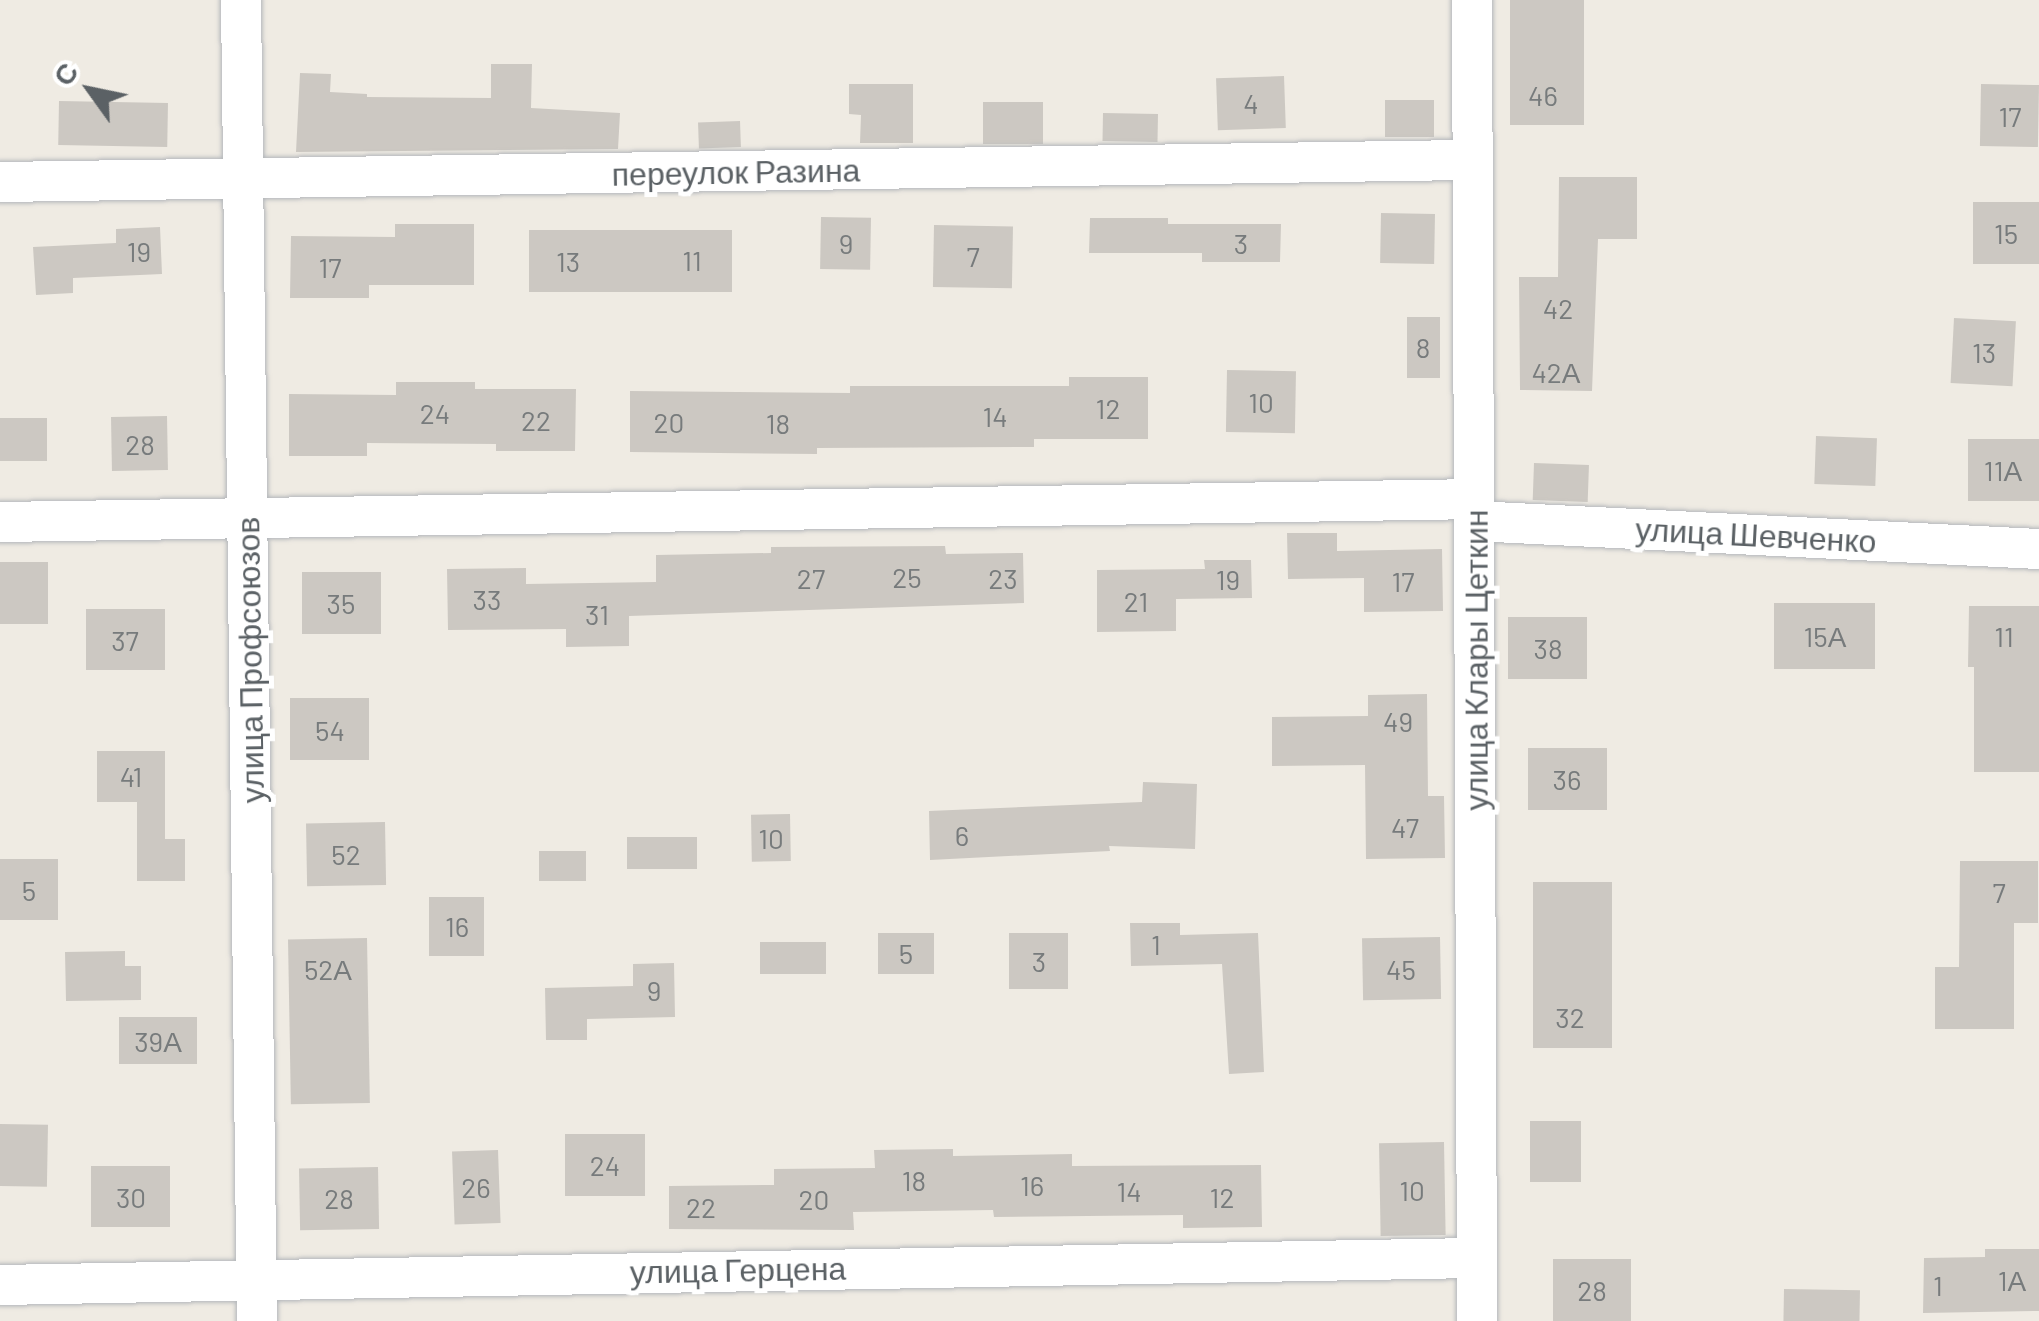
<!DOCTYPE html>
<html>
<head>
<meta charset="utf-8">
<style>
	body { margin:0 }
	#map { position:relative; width:2039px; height:1321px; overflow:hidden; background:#efebe3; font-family:Barlow,sans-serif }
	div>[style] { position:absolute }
	.building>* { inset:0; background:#ccc8c2; transform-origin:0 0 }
	.roads { filter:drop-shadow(0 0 2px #b4b7bb) drop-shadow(0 0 2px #b4b7bb) }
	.minor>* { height:40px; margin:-20px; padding:0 20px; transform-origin:20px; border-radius:20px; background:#fff }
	span { translate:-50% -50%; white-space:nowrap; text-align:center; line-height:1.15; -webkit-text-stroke:10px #fff; paint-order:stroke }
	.number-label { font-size:28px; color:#777b7c }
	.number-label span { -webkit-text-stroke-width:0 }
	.street-label { font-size:32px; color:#5b6165 }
	.north { position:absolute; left:40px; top:40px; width:100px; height:100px; -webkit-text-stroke:8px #fff; paint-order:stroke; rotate:303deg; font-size:28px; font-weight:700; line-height:40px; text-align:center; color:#5b6165 }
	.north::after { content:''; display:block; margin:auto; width:35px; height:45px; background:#5b6165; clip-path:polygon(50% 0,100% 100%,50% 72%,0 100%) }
</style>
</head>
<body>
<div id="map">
	<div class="building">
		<div style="left:1510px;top:0;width:74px;height:125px"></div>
		<div style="clip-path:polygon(491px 64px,532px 64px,531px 108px,620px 113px,618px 149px,296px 152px,300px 73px,331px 74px,330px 92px,367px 94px,367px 97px,491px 98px)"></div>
		<div style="left:1284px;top:76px;width:52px;height:68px;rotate:88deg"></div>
		<div style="clip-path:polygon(849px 84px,913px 84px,913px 143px,860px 143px,861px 115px,849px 114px)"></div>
		<div style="left:1981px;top:84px;width:58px;height:62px;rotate:1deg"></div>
		<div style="left:1434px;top:100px;width:37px;height:49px;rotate:90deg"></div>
		<div style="left:59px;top:101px;width:109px;height:44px;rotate:1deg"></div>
		<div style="left:983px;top:102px;width:60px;height:42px"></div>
		<div style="left:1103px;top:113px;width:55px;height:28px;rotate:1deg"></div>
		<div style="left:740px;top:121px;width:26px;height:42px;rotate:88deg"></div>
		<div style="clip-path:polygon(1559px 177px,1637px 177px,1637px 239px,1598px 239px,1592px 391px,1520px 390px,1519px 277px,1558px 277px)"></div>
		<div style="left:1973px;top:202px;width:66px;height:62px"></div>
		<div style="left:1381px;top:213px;width:54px;height:50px;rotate:1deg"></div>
		<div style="left:821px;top:217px;width:50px;height:52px;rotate:1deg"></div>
		<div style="clip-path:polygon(1090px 218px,1168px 218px,1168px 224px,1281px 224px,1280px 262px,1202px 262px,1202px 253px,1089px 253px)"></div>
		<div style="clip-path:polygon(395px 224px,474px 224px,474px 285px,369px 285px,369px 298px,290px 298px,291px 236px,395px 237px)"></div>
		<div style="left:934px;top:225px;width:79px;height:62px;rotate:1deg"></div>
		<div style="clip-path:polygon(160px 227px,162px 274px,73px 278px,73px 293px,36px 295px,33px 247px,116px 243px,116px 229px)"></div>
		<div style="left:529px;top:230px;width:203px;height:62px"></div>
		<div style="left:1407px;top:317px;width:33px;height:61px"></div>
		<div style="left:1954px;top:318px;width:62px;height:65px;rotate:3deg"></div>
		<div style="left:1227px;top:370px;width:69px;height:62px;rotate:1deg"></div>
		<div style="clip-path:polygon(1069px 377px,1148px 377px,1148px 439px,1034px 439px,1034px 447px,817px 448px,817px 454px,630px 452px,630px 391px,850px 393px,850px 386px,1069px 386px)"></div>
		<div style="clip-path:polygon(396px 382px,475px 382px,475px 389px,576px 389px,575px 451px,496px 451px,496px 444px,367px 443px,367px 456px,289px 456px,289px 394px,396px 395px)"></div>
		<div style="left:167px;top:416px;width:54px;height:56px;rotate:89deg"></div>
		<div style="left:0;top:418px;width:47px;height:43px"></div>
		<div style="left:1816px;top:436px;width:61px;height:48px;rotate:2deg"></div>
		<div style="left:1968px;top:439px;width:71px;height:62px"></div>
		<div style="left:1534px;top:463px;width:55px;height:37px;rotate:2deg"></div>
		<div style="clip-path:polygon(1287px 533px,1337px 533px,1337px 551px,1442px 549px,1443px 611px,1364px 612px,1364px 578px,1288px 579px)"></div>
		<div style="clip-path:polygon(945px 546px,946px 554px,1023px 553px,1024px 603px,629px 616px,629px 646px,566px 647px,566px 629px,448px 630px,447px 569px,526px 568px,526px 584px,656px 582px,656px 555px,771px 553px,771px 547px)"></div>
		<div style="clip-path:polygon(1204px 560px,1251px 560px,1252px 598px,1176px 599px,1176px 631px,1097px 632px,1097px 570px,1205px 569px)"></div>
		<div style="left:0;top:562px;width:48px;height:62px"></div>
		<div style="left:302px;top:572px;width:79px;height:62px"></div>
		<div style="left:1774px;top:603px;width:101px;height:66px"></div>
		<div style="clip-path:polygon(1969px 606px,2039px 606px,2039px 772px,1974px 772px,1974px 667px,1968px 667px)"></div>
		<div style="left:86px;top:609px;width:79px;height:61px"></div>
		<div style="left:1508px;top:617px;width:79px;height:62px"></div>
		<div style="clip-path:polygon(1427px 694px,1428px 796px,1444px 796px,1445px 858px,1366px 859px,1365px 765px,1272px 766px,1272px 717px,1368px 716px,1368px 695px)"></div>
		<div style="left:369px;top:698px;width:62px;height:79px;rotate:90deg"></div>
		<div style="left:1528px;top:748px;width:79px;height:62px"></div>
		<div style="clip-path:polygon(97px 751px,165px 751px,165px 839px,185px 839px,185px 881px,137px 881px,137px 802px,97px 802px)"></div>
		<div style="clip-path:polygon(1143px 782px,1197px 784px,1195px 849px,1109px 846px,1110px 851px,930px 860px,929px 811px,1142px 802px)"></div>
		<div style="left:790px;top:814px;width:47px;height:39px;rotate:89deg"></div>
		<div style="left:385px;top:822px;width:63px;height:79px;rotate:89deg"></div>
		<div style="left:697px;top:837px;width:32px;height:70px;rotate:90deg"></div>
		<div style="left:586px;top:851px;width:30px;height:47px;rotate:90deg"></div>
		<div style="left:0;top:859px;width:58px;height:61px"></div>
		<div style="clip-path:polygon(1960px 861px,2038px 861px,2038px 923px,2014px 923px,2014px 1029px,1935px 1029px,1935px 967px,1959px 967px)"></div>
		<div style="left:1533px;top:882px;width:79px;height:166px"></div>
		<div style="left:429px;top:897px;width:55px;height:59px"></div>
		<div style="clip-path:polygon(1130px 923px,1180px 923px,1180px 935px,1258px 933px,1264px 1072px,1229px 1074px,1222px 964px,1131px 966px)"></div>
		<div style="left:878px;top:933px;width:56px;height:41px"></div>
		<div style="left:1068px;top:933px;width:56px;height:59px;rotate:90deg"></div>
		<div style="left:1440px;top:937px;width:62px;height:78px;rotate:89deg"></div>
		<div style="left:367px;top:938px;width:165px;height:79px;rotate:89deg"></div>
		<div style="left:826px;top:942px;width:32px;height:66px;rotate:90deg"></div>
		<div style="clip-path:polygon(125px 951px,125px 966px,141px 966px,141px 1000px,66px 1001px,65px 952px)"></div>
		<div style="clip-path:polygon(674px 963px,675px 1017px,587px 1019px,587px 1040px,546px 1040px,545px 988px,633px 986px,633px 964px)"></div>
		<div style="left:119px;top:1017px;width:78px;height:47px"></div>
		<div style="left:1530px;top:1121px;width:51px;height:61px"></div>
		<div style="left:0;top:1124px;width:48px;height:62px;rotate:1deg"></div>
		<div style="left:645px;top:1134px;width:62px;height:80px;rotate:90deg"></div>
		<div style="left:1444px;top:1142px;width:93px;height:65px;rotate:89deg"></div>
		<div style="clip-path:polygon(953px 1149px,953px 1156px,1072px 1154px,1072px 1166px,1261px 1165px,1262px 1227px,1183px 1228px,1183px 1215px,994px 1217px,993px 1210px,853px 1212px,854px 1230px,669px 1229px,669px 1186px,774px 1185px,774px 1169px,875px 1168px,874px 1150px)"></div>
		<div style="left:498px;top:1150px;width:73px;height:46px;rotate:88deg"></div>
		<div style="left:91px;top:1166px;width:79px;height:61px"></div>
		<div style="left:378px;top:1167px;width:62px;height:79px;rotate:89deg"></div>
		<div style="clip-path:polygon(1985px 1249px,2039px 1249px,2039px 1311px,1923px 1313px,1924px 1258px,1985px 1257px)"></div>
		<div style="left:1553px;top:1259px;width:78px;height:62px"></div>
		<div style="left:1784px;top:1289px;width:76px;height:32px;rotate:1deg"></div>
	</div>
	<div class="roads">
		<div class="minor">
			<div style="left:241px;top:0;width:1321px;rotate:89.31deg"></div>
			<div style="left:1472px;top:0;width:1321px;rotate:89.78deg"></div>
			<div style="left:0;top:182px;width:1473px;rotate:-0.86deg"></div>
			<div style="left:1474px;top:521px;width:566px;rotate:2.84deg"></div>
			<div style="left:0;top:522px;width:1474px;rotate:-0.89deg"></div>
			<div style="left:0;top:1285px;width:1477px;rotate:-1.05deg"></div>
		</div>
	</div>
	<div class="number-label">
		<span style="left:1543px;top:95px">46</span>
		<span style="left:1251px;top:103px">4</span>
		<span style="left:2010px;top:116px">17</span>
		<span style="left:2006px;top:233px">15</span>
		<span style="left:846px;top:243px">9</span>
		<span style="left:1241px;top:243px">3</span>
		<span style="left:139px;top:251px">19</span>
		<span style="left:973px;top:256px">7</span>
		<span style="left:692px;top:260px">11</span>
		<span style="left:568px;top:261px">13</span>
		<span style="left:330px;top:267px">17</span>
		<span style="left:1558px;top:308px">42</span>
		<span style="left:1423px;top:347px">8</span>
		<span style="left:1984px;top:352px">13</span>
		<span style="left:1556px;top:372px">42А</span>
		<span style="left:1261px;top:402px">10</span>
		<span style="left:1108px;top:408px">12</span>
		<span style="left:435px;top:413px">24</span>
		<span style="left:995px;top:416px">14</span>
		<span style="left:536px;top:420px">22</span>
		<span style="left:669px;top:422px">20</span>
		<span style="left:778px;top:423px">18</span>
		<span style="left:140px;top:444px">28</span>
		<span style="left:2003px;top:470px">11А</span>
		<span style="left:907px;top:577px">25</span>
		<span style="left:811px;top:578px">27</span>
		<span style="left:1003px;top:578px">23</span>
		<span style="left:1228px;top:579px">19</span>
		<span style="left:1403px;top:581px">17</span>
		<span style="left:487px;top:599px">33</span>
		<span style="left:1136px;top:601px">21</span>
		<span style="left:341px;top:603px">35</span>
		<span style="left:597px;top:614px">31</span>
		<span style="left:1825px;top:636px">15А</span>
		<span style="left:2004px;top:636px">11</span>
		<span style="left:125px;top:640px">37</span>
		<span style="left:1548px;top:648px">38</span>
		<span style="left:1398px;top:721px">49</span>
		<span style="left:330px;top:730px">54</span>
		<span style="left:131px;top:776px">41</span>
		<span style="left:1567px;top:779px">36</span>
		<span style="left:1405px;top:827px">47</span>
		<span style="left:962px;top:835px">6</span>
		<span style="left:771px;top:838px">10</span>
		<span style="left:346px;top:854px">52</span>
		<span style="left:29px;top:890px">5</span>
		<span style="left:1999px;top:892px">7</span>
		<span style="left:457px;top:926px">16</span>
		<span style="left:1156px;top:944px">1</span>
		<span style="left:906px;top:953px">5</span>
		<span style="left:1039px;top:961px">3</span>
		<span style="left:328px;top:969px">52А</span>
		<span style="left:1401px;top:969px">45</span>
		<span style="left:654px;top:990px">9</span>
		<span style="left:1570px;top:1017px">32</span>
		<span style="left:158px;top:1041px">39А</span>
		<span style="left:605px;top:1165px">24</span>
		<span style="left:914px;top:1180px">18</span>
		<span style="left:1032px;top:1185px">16</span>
		<span style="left:476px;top:1187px">26</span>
		<span style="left:1412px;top:1190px">10</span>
		<span style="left:1129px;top:1191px">14</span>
		<span style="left:131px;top:1197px">30</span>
		<span style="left:1222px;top:1197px">12</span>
		<span style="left:339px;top:1198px">28</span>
		<span style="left:814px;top:1199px">20</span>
		<span style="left:701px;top:1207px">22</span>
		<span style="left:2012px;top:1280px">1А</span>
		<span style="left:1938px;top:1285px">1</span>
		<span style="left:1592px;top:1290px">28</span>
	</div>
	<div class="street-label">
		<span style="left:736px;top:171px;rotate:-1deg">переулок Разина</span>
		<span style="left:1756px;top:534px;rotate:3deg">улица Шевченко</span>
		<span style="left:249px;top:660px;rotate:-91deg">улица Профсоюзов</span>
		<span style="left:1475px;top:660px;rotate:-90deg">улица Клары Цеткин</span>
		<span style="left:738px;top:1269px;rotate:-1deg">улица Герцена</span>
	</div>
	<div class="north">С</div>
</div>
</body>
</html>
